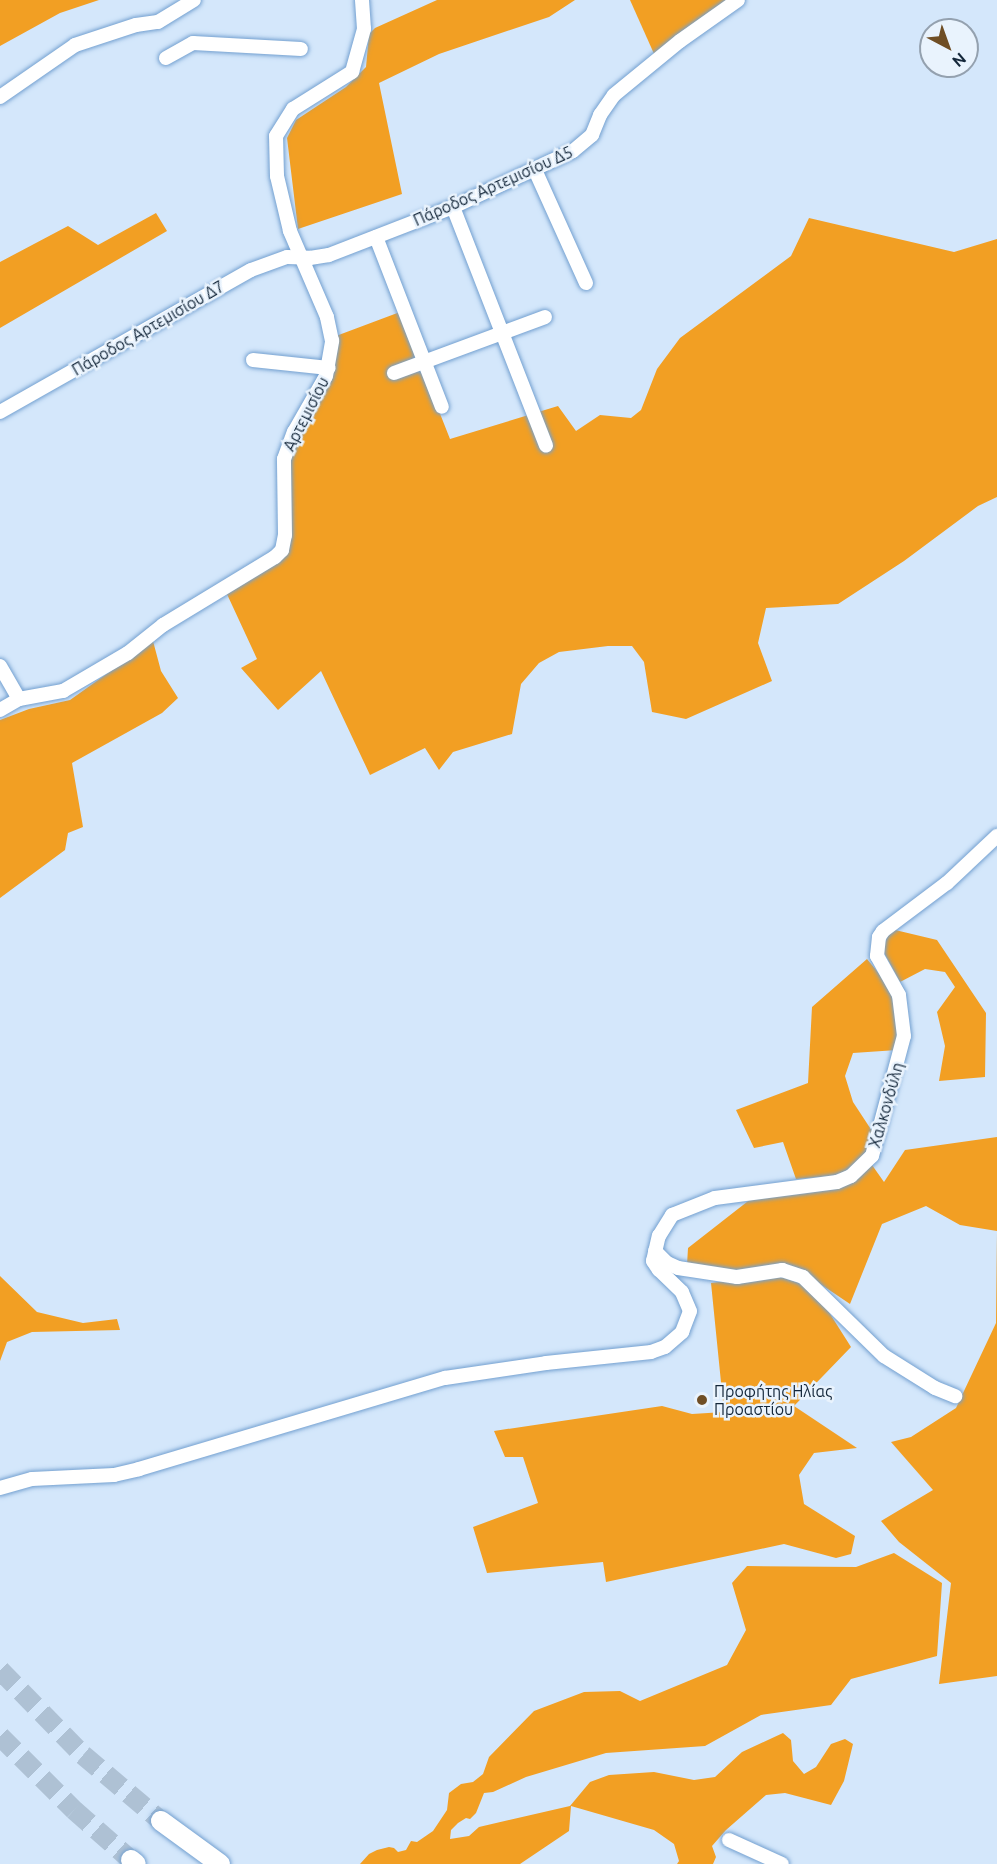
<!DOCTYPE html>
<html>
<head>
<meta charset="utf-8">
<style>
	body { margin:0 }
	#map { position:relative; width:997px; height:1864px; overflow:hidden; background:#d4e7fb; font-family:Ubuntu,sans-serif }
	div>[style] { position:absolute }
	.green>* { inset:0; background:#f29f23 }
	.highway-tunnel>* { height:20px; margin-top:-10px; transform-origin:0; background:repeating-linear-gradient(90deg,#aec1d4 0 20px,transparent 0 30px) }
	.roads { filter:drop-shadow(0 0 2px #73a0d0) drop-shadow(0 0 2px #73a0d0) }
	.minor>* { height:14px; margin:-7px; padding:0 7px; transform-origin:7px; border-radius:7px; background:#fff }
	.highway>* { height:20px; margin:-10px; padding:0 10px; transform-origin:10px; border-radius:10px; background:#fff }
	.dots>* { width:16px; height:16px; translate:-50% -50%; box-sizing:border-box; border:3px solid #e9f3fd; border-radius:50% }
	span { translate:-50% -50%; white-space:nowrap; text-align:center; line-height:1.15; -webkit-text-stroke:5px #e9f3fd; paint-order:stroke }
	.street-label { font-size:16px; color:#14273a }
	.poi-label { font-size:16px; color:#14273a }
	.left { translate:0 -50%; text-align:left }
	.north { position:absolute; left:919px; top:18px; width:60px; height:60px; box-sizing:border-box; background:#e9f3fd; border:2px solid #94a1af; border-radius:50%; rotate:139deg; font-size:16px; font-weight:700; line-height:24px; text-align:center; color:#14273a }
	.north::after { content:''; display:block; margin:auto; width:21px; height:27px; background:#6f4e25; clip-path:polygon(50% 0,100% 100%,50% 72%,0 100%) }
</style>
</head>
<body>
<div id="map">
	<div class="green">
		<div style="clip-path:polygon(0 0,99px 0,60px 13px,0 46px)"></div>
		<div style="clip-path:polygon(437px 0,575px 0,549px 17px,439px 54px,379px 83px,402px 194px,298px 229px,287px 138px,296px 120px,346px 87px,366px 67px,369px 34px,375px 28px)"></div>
		<div style="clip-path:polygon(630px 0,727px 0,655px 56px)"></div>
		<div style="clip-path:polygon(156px 213px,167px 231px,0 328px,0 262px,68px 226px,98px 245px)"></div>
		<div style="clip-path:polygon(809px 218px,954px 252px,997px 239px,997px 497px,978px 506px,904px 561px,838px 604px,766px 608px,758px 643px,772px 681px,686px 719px,652px 712px,644px 662px,632px 646px,608px 646px,559px 652px,539px 663px,521px 684px,512px 734px,453px 752px,439px 770px,425px 748px,370px 775px,321px 671px,278px 710px,241px 668px,257px 659px,226px 592px,282px 555px,287px 466px,336px 336px,400px 312px,450px 439px,558px 406px,576px 431px,600px 415px,631px 418px,641px 410px,657px 369px,680px 338px,791px 256px)"></div>
		<div style="clip-path:polygon(153px 641px,161px 671px,178px 698px,162px 713px,72px 763px,83px 827px,68px 833px,65px 850px,0 898px,0 720px,29px 709px,70px 700px)"></div>
		<div style="clip-path:polygon(891px 929px,937px 940px,986px 1013px,985px 1077px,939px 1081px,945px 1046px,937px 1012px,955px 987px,945px 972px,925px 969px,900px 982px,882px 949px)"></div>
		<div style="clip-path:polygon(867px 959px,891px 988px,898px 1016px,897px 1050px,853px 1053px,845px 1076px,853px 1102px,874px 1134px,870px 1148px,851px 1169px,834px 1176px,796px 1179px,783px 1142px,754px 1148px,736px 1110px,808px 1083px,812px 1007px)"></div>
		<div style="clip-path:polygon(997px 1137px,997px 1676px,939px 1684px,951px 1583px,899px 1542px,881px 1521px,933px 1490px,891px 1442px,911px 1437px,956px 1408px,996px 1323px,997px 1231px,960px 1225px,926px 1206px,882px 1224px,850px 1304px,798px 1269px,735px 1274px,687px 1265px,688px 1248px,752px 1198px,818px 1190px,872px 1165px,884px 1182px,905px 1150px)"></div>
		<div style="clip-path:polygon(774px 1275px,813px 1287px,851px 1347px,794px 1406px,857px 1448px,814px 1453px,799px 1475px,804px 1504px,855px 1536px,851px 1554px,836px 1558px,784px 1544px,606px 1582px,603px 1562px,487px 1573px,473px 1527px,538px 1503px,523px 1457px,505px 1457px,494px 1431px,662px 1406px,692px 1414px,724px 1412px,711px 1283px)"></div>
		<div style="clip-path:polygon(0 1276px,37px 1312px,83px 1323px,117px 1319px,120px 1330px,32px 1332px,7px 1342px,0 1361px)"></div>
		<div style="clip-path:polygon(894px 1553px,942px 1583px,937px 1656px,851px 1679px,831px 1705px,761px 1715px,705px 1746px,606px 1753px,526px 1777px,493px 1792px,484px 1793px,476px 1813px,470px 1819px,466px 1818px,458px 1823px,451px 1830px,450px 1839px,469px 1836px,479px 1827px,570px 1806px,590px 1782px,609px 1775px,654px 1772px,694px 1780px,715px 1777px,742px 1752px,783px 1733px,791px 1740px,793px 1761px,804px 1774px,816px 1767px,831px 1744px,845px 1739px,853px 1744px,844px 1781px,831px 1805px,785px 1793px,766px 1795px,726px 1830px,712px 1846px,716px 1857px,713px 1864px,677px 1864px,679px 1861px,674px 1844px,654px 1830px,571px 1806px,569px 1831px,520px 1864px,360px 1864px,369px 1854px,377px 1850px,389px 1847px,394px 1848px,398px 1852px,406px 1850px,411px 1841px,417px 1842px,433px 1831px,447px 1810px,449px 1793px,461px 1784px,473px 1782px,483px 1774px,489px 1757px,534px 1711px,584px 1692px,620px 1691px,640px 1701px,727px 1665px,746px 1630px,732px 1583px,747px 1566px,856px 1567px)"></div>
	</div>
	<div class="highway-tunnel">
		<div style="left:0;top:1670px;width:119px;rotate:45.7deg"></div>
		<div style="left:83px;top:1755px;width:102px;rotate:40.2deg"></div>
		<div style="left:0;top:1736px;width:105px;rotate:45deg"></div>
		<div style="left:74px;top:1810px;width:76px;rotate:41.3deg"></div>
	</div>
	<div class="roads">
		<div class="minor">
			<div style="left:166px;top:58px;width:31px;rotate:-29deg"></div>
			<div style="left:193px;top:43px;width:108px;rotate:3.2deg"></div>
			<div style="left:0;top:97px;width:91px;rotate:-34.7deg"></div>
			<div style="left:75px;top:45px;width:64px;rotate:-18.2deg"></div>
			<div style="left:136px;top:25px;width:22px;rotate:-8deg"></div>
			<div style="left:158px;top:22px;width:42px;rotate:-31.4deg"></div>
			<div style="left:535px;top:170px;width:124px;rotate:65.7deg"></div>
			<div style="left:453px;top:207px;width:256px;rotate:68.7deg"></div>
			<div style="left:376px;top:237px;width:182px;rotate:68.8deg"></div>
			<div style="left:253px;top:360px;width:76px;rotate:6deg"></div>
			<div style="left:394px;top:373px;width:161px;rotate:-20.3deg"></div>
			<div style="left:0;top:412px;width:288px;rotate:-29.5deg"></div>
			<div style="left:251px;top:270px;width:38px;rotate:-20deg"></div>
			<div style="left:287px;top:257px;width:23px;rotate:2deg"></div>
			<div style="left:310px;top:258px;width:19px;rotate:-9deg"></div>
			<div style="left:329px;top:255px;width:133px;rotate:-21.2deg"></div>
			<div style="left:453px;top:207px;width:132px;rotate:-25deg"></div>
			<div style="left:573px;top:151px;width:25px;rotate:-40deg"></div>
			<div style="left:592px;top:135px;width:22px;rotate:-68deg"></div>
			<div style="left:600px;top:115px;width:24px;rotate:-55deg"></div>
			<div style="left:614px;top:95px;width:85px;rotate:-39.3deg"></div>
			<div style="left:680px;top:41px;width:71px;rotate:-35.3deg"></div>
			<div style="left:0;top:666px;width:38px;rotate:60deg"></div>
			<div style="left:0;top:710px;width:22px;rotate:-30deg"></div>
			<div style="left:19px;top:699px;width:45px;rotate:-10.3deg"></div>
			<div style="left:63px;top:691px;width:75px;rotate:-30.3deg"></div>
			<div style="left:128px;top:653px;width:45px;rotate:-38.7deg"></div>
			<div style="left:163px;top:625px;width:131px;rotate:-31.3deg"></div>
			<div style="left:275px;top:557px;width:10px;rotate:-45deg"></div>
			<div style="left:282px;top:550px;width:15px;rotate:-79deg"></div>
			<div style="left:285px;top:535px;width:76px;rotate:-90.8deg"></div>
			<div style="left:284px;top:459px;width:29px;rotate:-70deg"></div>
			<div style="left:294px;top:432px;width:64px;rotate:-60.3deg"></div>
			<div style="left:326px;top:376px;width:36px;rotate:-80deg"></div>
			<div style="left:332px;top:341px;width:25px;rotate:-102deg"></div>
			<div style="left:327px;top:317px;width:94px;rotate:-113.3deg"></div>
			<div style="left:290px;top:231px;width:57px;rotate:-103.3deg"></div>
			<div style="left:277px;top:176px;width:40px;rotate:-91.4deg"></div>
			<div style="left:276px;top:136px;width:32px;rotate:-58deg"></div>
			<div style="left:293px;top:109px;width:70px;rotate:-32.1deg"></div>
			<div style="left:352px;top:72px;width:45px;rotate:-74.4deg"></div>
			<div style="left:364px;top:29px;width:29px;rotate:-94deg"></div>
			<div style="left:655px;top:1251px;width:17px;rotate:45deg"></div>
			<div style="left:667px;top:1263px;width:12px;rotate:24deg"></div>
			<div style="left:678px;top:1268px;width:60px;rotate:8.7deg"></div>
			<div style="left:737px;top:1277px;width:46px;rotate:-8.8deg"></div>
			<div style="left:782px;top:1270px;width:22px;rotate:18deg"></div>
			<div style="left:803px;top:1277px;width:113px;rotate:44.3deg"></div>
			<div style="left:884px;top:1356px;width:60px;rotate:32.1deg"></div>
			<div style="left:935px;top:1388px;width:22px;rotate:22deg"></div>
			<div style="left:0;top:1488px;width:33px;rotate:-16deg"></div>
			<div style="left:32px;top:1479px;width:82px;rotate:-2.8deg"></div>
			<div style="left:114px;top:1475px;width:26px;rotate:-13deg"></div>
			<div style="left:139px;top:1469px;width:319px;rotate:-16.6deg"></div>
			<div style="left:445px;top:1378px;width:102px;rotate:-8.4deg"></div>
			<div style="left:546px;top:1363px;width:106px;rotate:-6deg"></div>
			<div style="left:651px;top:1352px;width:15px;rotate:-20deg"></div>
			<div style="left:665px;top:1347px;width:23px;rotate:-41deg"></div>
			<div style="left:682px;top:1332px;width:22px;rotate:-69deg"></div>
			<div style="left:690px;top:1311px;width:21px;rotate:-113deg"></div>
			<div style="left:682px;top:1292px;width:32px;rotate:-136deg"></div>
			<div style="left:659px;top:1270px;width:11px;rotate:-124deg"></div>
			<div style="left:653px;top:1261px;width:26px;rotate:-77deg"></div>
			<div style="left:659px;top:1236px;width:25px;rotate:-58deg"></div>
			<div style="left:672px;top:1215px;width:46px;rotate:-21.6deg"></div>
			<div style="left:715px;top:1198px;width:123px;rotate:-7.5deg"></div>
			<div style="left:837px;top:1182px;width:15px;rotate:-23deg"></div>
			<div style="left:851px;top:1176px;width:29px;rotate:-44deg"></div>
			<div style="left:872px;top:1156px;width:124px;rotate:-75.1deg"></div>
			<div style="left:904px;top:1036px;width:41px;rotate:-97deg"></div>
			<div style="left:899px;top:995px;width:45px;rotate:-119.4deg"></div>
			<div style="left:877px;top:956px;width:19px;rotate:-84deg"></div>
			<div style="left:879px;top:937px;width:7px;rotate:-56deg"></div>
			<div style="left:883px;top:931px;width:80px;rotate:-36.9deg"></div>
			<div style="left:947px;top:883px;width:69px;rotate:-43.2deg"></div>
			<div style="left:729px;top:1840px;width:58px;rotate:24.4deg"></div>
		</div>
		<div class="highway">
			<div style="left:161px;top:1821px;width:73px;rotate:36.1deg"></div>
			<div style="left:131px;top:1860px;width:6px;rotate:39deg"></div>
		</div>
	</div>
	<div class="dots">
		<div style="left:702px;top:1400px;background:#6f4e25"></div>
	</div>
	<div class="street-label">
		<span style="left:493px;top:186px;rotate:-24deg">Πάροδος Αρτεμισίου Δ5</span>
		<span style="left:148px;top:328px;rotate:-30deg">Πάροδος Αρτεμισίου Δ7</span>
		<span style="left:306px;top:414px;rotate:-63deg">Αρτεμισίου</span>
		<span style="left:886px;top:1105px;rotate:-74deg">Χαλκονδύλη</span>
	</div>
	<div class="poi-label">
		<span class="left" style="left:714px;top:1400px">Προφήτης Ηλίας<br>Προαστίου</span>
	</div>
	<div class="north">N</div>
</div>
</body>
</html>
